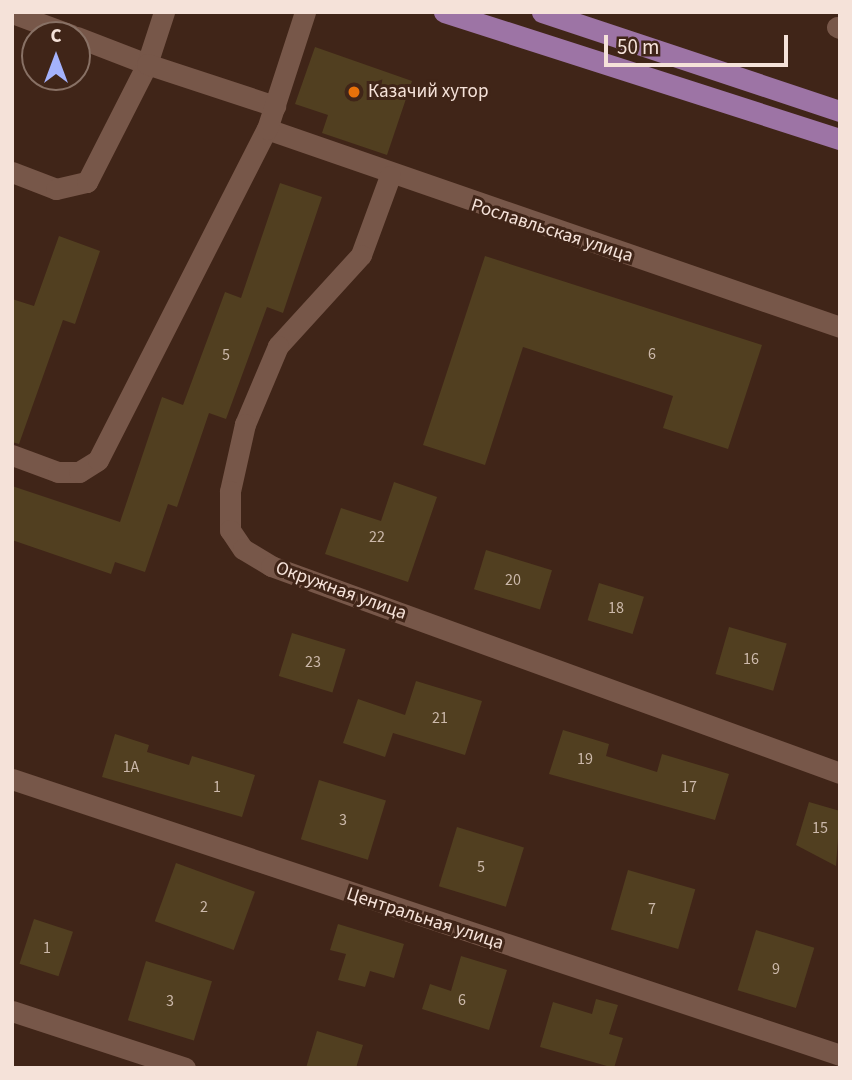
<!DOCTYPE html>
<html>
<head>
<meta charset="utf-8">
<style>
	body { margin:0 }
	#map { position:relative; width:852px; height:1080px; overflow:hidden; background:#402518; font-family:"Source Sans 3",sans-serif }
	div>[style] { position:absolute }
	.building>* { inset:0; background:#513f20; transform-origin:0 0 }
	.minor>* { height:21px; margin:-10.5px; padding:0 10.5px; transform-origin:10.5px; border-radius:10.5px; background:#775749 }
	.major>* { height:21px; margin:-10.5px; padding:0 10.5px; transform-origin:10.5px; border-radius:10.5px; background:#9d74a5 }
	.dots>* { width:19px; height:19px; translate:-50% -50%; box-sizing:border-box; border:4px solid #402518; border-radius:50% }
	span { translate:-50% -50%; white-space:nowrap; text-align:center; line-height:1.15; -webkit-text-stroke:6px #402518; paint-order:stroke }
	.number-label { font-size:16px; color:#ccb9ab }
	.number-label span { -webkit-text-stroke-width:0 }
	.poi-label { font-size:19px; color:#f5e2d9 }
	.left { translate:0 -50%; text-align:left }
	.street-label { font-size:19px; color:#f5e2d9 }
	.frame { position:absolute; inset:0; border:14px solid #f5e2d9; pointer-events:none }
	.north { position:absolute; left:21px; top:21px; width:70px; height:70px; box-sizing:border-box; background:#402518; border:2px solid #887165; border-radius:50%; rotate:0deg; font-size:19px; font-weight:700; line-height:28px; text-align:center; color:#f5e2d9 }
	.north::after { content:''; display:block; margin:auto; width:24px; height:32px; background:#a4b2fc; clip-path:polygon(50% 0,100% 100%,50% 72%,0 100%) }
	.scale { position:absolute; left:604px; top:35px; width:184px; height:32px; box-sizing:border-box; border:4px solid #f5e2d9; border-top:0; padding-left:9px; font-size:21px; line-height:24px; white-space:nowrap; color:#f5e2d9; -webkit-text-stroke:5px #402518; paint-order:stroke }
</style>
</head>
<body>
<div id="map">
	<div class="building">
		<div style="clip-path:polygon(315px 47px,412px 81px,387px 155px,322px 133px,328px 115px,295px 104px)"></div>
		<div style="clip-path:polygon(280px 183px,322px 197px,283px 313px,267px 307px,226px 419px,209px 413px,177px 507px,168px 504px,145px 572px,115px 562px,111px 574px,12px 540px,12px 486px,120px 522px,162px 397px,183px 405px,225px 292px,241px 298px)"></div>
		<div style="clip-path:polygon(59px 236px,100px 251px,75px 324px,63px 320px,19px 444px,12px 442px,12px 299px,34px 306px)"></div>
		<div style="clip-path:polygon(485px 256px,762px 345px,728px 449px,663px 428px,673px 396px,523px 347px,485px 465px,423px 445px)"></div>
		<div style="clip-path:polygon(394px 482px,437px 497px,408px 582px,325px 554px,341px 508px,381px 521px)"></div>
		<div style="left:486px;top:550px;width:69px;height:41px;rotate:17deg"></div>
		<div style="left:599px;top:583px;width:47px;height:39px;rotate:17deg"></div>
		<div style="left:729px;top:627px;width:60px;height:49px;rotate:16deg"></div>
		<div style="left:292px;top:633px;width:56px;height:45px;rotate:17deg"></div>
		<div style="clip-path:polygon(416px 681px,482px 701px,465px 755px,393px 733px,385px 757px,343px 743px,358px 699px,405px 715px)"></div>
		<div style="clip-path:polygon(563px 730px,609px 744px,606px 756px,657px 772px,662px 754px,729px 774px,715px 820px,549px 774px)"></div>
		<div style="clip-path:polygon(115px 734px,149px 745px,147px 752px,189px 765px,192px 756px,255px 775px,242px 817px,102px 777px)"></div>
		<div style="left:319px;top:780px;width:70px;height:62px;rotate:17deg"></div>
		<div style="clip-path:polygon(809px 802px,840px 811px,836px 866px,796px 845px)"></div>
		<div style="left:457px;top:827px;width:70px;height:62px;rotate:17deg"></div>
		<div style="left:176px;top:863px;width:84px;height:62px;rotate:20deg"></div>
		<div style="left:628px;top:870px;width:70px;height:62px;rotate:16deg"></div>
		<div style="left:34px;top:919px;width:41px;height:47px;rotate:18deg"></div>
		<div style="clip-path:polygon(338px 924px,404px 944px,394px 978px,370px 971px,365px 987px,338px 980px,346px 954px,330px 950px)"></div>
		<div style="left:756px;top:930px;width:61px;height:63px;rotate:17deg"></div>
		<div style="clip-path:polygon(461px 956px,507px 970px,489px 1030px,422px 1009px,430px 984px,451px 991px)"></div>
		<div style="left:146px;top:961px;width:69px;height:62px;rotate:17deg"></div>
		<div style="clip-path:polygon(596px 999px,618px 1005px,609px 1034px,623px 1038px,614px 1068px,540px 1047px,553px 1002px,592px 1014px)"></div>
		<div style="clip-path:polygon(317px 1031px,363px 1045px,356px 1068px,306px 1068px)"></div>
	</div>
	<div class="minor">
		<div style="left:12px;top:13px;width:63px;rotate:20.4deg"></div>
		<div style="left:837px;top:27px;width:3px;rotate:18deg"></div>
		<div style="left:77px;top:37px;width:75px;rotate:21.1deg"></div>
		<div style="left:147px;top:64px;width:55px;rotate:-71.9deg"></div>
		<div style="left:267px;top:129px;width:606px;rotate:19.06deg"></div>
		<div style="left:12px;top:172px;width:47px;rotate:21.1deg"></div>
		<div style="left:56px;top:189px;width:32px;rotate:-13deg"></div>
		<div style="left:87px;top:182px;width:132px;rotate:-63deg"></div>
		<div style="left:147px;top:64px;width:135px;rotate:18.2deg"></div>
		<div style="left:390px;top:176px;width:84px;rotate:110.2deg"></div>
		<div style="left:361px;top:255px;width:123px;rotate:132.4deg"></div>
		<div style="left:278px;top:346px;width:85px;rotate:112.9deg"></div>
		<div style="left:245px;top:424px;width:69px;rotate:102.6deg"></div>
		<div style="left:230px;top:491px;width:39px;rotate:90deg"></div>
		<div style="left:230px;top:530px;width:23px;rotate:56deg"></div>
		<div style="left:243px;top:549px;width:33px;rotate:31deg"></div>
		<div style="left:271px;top:566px;width:605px;rotate:19.99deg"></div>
		<div style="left:12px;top:455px;width:49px;rotate:20.3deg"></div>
		<div style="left:58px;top:472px;width:21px"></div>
		<div style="left:79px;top:472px;width:22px;rotate:-32deg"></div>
		<div style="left:98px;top:460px;width:372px;rotate:-63deg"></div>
		<div style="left:267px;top:129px;width:123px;rotate:-72deg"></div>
		<div style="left:12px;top:779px;width:873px;rotate:18.43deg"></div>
		<div style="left:12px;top:1011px;width:182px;rotate:18.2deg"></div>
	</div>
	<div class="major">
		<div style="left:444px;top:12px;width:416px;rotate:17.8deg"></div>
		<div style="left:542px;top:12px;width:314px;rotate:18.4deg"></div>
	</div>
	<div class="dots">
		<div style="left:354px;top:92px;background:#e8710a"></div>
	</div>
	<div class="number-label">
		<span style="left:652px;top:354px">6</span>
		<span style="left:226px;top:355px">5</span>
		<span style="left:377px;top:537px">22</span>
		<span style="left:513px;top:580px">20</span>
		<span style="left:616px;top:608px">18</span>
		<span style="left:751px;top:659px">16</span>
		<span style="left:313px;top:662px">23</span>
		<span style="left:440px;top:718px">21</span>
		<span style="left:585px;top:759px">19</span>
		<span style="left:131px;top:767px">1А</span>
		<span style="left:217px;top:787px">1</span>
		<span style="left:689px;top:787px">17</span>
		<span style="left:343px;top:820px">3</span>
		<span style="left:820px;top:828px">15</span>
		<span style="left:481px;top:867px">5</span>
		<span style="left:204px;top:907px">2</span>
		<span style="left:652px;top:909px">7</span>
		<span style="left:47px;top:948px">1</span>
		<span style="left:776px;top:969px">9</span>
		<span style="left:462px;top:1000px">6</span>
		<span style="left:170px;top:1001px">3</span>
	</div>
	<div class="poi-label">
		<span class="left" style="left:368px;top:92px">Казачий хутор</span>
	</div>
	<div class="street-label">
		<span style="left:552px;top:231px;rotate:18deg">Рославльская улица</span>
		<span style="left:341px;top:591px;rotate:20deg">Окружная улица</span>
		<span style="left:425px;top:919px;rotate:18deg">Центральная улица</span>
	</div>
	<div class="frame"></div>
	<div class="north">С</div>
	<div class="scale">50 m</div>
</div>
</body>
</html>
